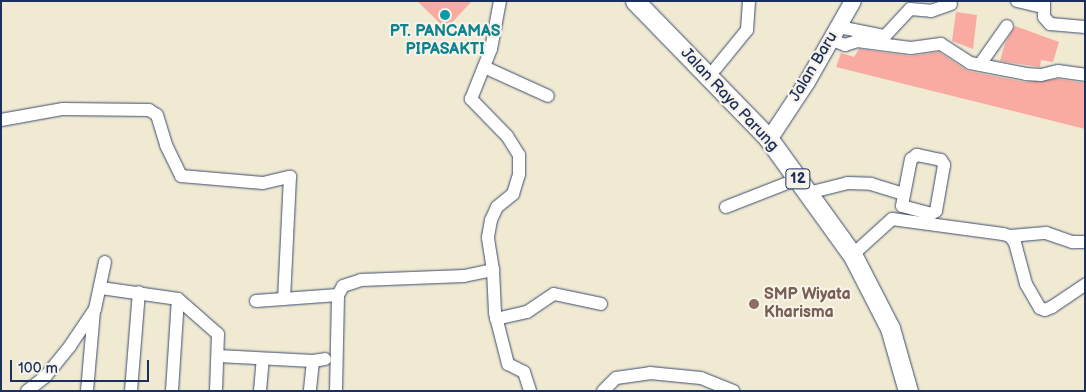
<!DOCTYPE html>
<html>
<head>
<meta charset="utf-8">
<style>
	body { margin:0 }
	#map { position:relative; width:1086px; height:392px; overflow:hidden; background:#f0ead2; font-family:"Balsamiq Sans",sans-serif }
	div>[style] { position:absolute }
	.building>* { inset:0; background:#f9aaa1 }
	.roads { filter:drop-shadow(0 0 1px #3b4b6f) drop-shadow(0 0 1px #3b4b6f) }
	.minor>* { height:12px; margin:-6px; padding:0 6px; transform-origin:6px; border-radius:6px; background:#fff }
	.major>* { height:16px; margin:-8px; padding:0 8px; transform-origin:8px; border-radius:8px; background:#fff }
	.highway>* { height:19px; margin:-9.5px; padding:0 9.5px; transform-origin:9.5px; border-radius:9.5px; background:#fff }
	.dots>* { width:14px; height:14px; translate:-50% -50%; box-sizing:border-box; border:2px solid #f7f3e8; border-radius:50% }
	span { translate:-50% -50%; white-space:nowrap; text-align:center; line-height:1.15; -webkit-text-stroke:4.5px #f7f3e8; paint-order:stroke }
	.shield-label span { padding:1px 4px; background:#f7f3e8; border:1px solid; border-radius:4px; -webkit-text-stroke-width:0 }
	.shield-label { font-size:15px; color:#1b2f5e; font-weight:700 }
	.culture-label { font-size:16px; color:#0d838f; font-weight:700 }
	.street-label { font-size:16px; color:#1b2f5e }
	.education-label { font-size:16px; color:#785e54; font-weight:700 }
	.left { translate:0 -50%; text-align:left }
	.frame { position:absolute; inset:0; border:2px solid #1b2f5e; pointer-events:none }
	.scale { position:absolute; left:10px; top:360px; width:139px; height:22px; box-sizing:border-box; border:2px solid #1b2f5e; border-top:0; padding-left:6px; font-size:15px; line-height:18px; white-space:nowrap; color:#1b2f5e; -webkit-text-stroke:4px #f7f3e8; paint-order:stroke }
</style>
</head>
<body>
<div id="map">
	<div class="building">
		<div style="clip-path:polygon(417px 1px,472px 1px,446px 29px)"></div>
		<div style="clip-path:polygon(956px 12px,977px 15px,973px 49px,952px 41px)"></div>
		<div style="clip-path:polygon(1015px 26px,1059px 42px,1053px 62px,1041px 60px,1040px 67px,1000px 61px,1005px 43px)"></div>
		<div style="clip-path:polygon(859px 49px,910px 56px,939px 52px,968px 71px,1025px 82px,1058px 79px,1085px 83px,1085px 129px,836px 67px,841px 53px,854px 57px)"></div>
	</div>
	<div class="roads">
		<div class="minor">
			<div style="left:1017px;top:1px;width:27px;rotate:13deg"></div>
			<div style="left:1044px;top:1px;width:16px;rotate:90deg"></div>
			<div style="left:1044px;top:17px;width:9px;rotate:49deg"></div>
			<div style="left:1050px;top:24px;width:35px;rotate:5deg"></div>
			<div style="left:839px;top:27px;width:47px;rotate:11.1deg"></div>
			<div style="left:885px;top:36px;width:37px;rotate:-47deg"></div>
			<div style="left:910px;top:9px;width:21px;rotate:5deg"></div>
			<div style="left:931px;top:11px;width:21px;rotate:-19deg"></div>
			<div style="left:832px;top:40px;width:14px;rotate:21deg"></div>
			<div style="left:845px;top:45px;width:13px;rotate:-18deg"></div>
			<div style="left:857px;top:41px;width:54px;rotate:7.4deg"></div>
			<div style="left:911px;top:48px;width:30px;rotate:-8deg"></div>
			<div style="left:941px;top:44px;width:35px;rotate:33deg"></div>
			<div style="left:970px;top:63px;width:57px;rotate:11.1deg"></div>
			<div style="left:1026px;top:74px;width:15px;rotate:4deg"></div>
			<div style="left:1041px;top:75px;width:17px;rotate:-13deg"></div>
			<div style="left:1058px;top:71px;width:27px;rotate:8deg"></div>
			<div style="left:981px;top:63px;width:45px;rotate:-54.9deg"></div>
			<div style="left:484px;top:67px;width:70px;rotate:24.4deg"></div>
			<div style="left:716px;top:68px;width:49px;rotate:-50.8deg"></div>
			<div style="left:747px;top:30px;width:29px;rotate:-86deg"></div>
			<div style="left:1px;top:120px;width:63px;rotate:-10.1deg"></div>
			<div style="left:63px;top:109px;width:86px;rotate:0.7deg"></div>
			<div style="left:149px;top:110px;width:9px;rotate:32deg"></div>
			<div style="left:157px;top:115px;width:31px;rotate:73deg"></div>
			<div style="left:166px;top:145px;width:34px;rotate:64deg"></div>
			<div style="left:181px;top:176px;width:82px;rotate:4.9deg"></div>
			<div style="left:263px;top:183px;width:28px;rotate:-13deg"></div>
			<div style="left:290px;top:177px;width:122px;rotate:92.8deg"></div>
			<div style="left:816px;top:191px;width:32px;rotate:-14deg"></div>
			<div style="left:847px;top:183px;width:24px;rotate:2deg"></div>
			<div style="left:871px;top:184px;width:34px;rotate:17deg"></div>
			<div style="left:904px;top:194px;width:12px;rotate:99deg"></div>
			<div style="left:902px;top:206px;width:30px;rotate:15deg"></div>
			<div style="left:931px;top:214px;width:6px;rotate:-31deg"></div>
			<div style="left:936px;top:211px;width:47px;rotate:-80.1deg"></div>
			<div style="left:944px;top:165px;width:6px;rotate:-121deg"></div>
			<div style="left:941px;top:160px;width:25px;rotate:-168deg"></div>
			<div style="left:917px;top:155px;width:7px;rotate:146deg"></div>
			<div style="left:911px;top:159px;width:36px;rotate:101deg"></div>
			<div style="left:726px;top:207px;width:77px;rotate:-21.3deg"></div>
			<div style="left:1010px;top:236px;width:36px;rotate:-5deg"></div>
			<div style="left:1046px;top:233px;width:28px;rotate:19deg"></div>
			<div style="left:1072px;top:242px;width:13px"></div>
			<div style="left:859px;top:249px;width:45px;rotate:-42.3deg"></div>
			<div style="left:892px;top:219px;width:112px;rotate:7.7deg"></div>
			<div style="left:1003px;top:234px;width:7px;rotate:16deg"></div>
			<div style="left:1010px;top:236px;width:9px;rotate:54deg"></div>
			<div style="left:1015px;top:243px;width:42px;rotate:75deg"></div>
			<div style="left:1026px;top:284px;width:28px;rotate:60deg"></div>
			<div style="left:1040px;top:308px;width:5px;rotate:22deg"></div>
			<div style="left:1045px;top:310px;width:8px;rotate:-23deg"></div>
			<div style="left:1052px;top:307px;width:40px;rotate:-34deg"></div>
			<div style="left:493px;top:270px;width:43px;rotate:87.3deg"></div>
			<div style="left:495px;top:313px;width:53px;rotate:75.7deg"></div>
			<div style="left:508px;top:364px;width:18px;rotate:27deg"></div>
			<div style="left:524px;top:372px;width:20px;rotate:72deg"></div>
			<div style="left:101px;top:288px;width:78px;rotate:8.1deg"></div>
			<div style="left:178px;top:299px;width:53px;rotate:41.2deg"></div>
			<div style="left:218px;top:334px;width:57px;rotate:92deg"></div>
			<div style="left:256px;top:301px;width:82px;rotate:-4.2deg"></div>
			<div style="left:496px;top:319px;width:32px;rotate:-13deg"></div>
			<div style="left:527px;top:312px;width:32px;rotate:-34deg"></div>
			<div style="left:554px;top:294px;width:48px;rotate:12deg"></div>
			<div style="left:218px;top:356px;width:95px;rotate:3deg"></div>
			<div style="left:313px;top:361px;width:30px;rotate:96deg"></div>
			<div style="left:313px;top:361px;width:12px;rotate:-9deg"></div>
			<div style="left:27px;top:391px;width:23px;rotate:-38deg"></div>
			<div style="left:45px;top:377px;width:40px;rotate:-51deg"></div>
			<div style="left:70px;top:346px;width:45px;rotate:-56deg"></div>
			<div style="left:95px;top:309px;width:48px;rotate:-78deg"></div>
			<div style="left:87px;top:391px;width:80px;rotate:-85deg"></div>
			<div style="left:131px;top:391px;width:99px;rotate:-85.4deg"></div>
			<div style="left:172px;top:391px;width:92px;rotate:-86.3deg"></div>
			<div style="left:260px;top:391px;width:32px;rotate:-85deg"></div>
			<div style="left:336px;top:391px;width:96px;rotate:-88.8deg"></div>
			<div style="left:338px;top:295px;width:10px;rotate:-61deg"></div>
			<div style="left:343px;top:286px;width:19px;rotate:-18deg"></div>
			<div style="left:361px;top:280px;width:103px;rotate:-2.2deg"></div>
			<div style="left:464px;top:276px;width:30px;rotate:-12deg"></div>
			<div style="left:493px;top:270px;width:33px;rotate:-99deg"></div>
			<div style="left:488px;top:237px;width:17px;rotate:-80deg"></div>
			<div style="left:491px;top:220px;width:14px;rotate:-65deg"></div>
			<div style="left:497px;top:207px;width:21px;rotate:-39deg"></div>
			<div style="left:513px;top:194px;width:21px;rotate:-73deg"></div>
			<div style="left:519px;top:174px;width:19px;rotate:-90deg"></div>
			<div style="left:519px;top:155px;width:22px;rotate:-122deg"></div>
			<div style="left:507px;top:136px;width:52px;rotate:-134.2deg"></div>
			<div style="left:471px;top:99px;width:54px;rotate:-68.2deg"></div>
			<div style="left:491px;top:49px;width:49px;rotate:-79.4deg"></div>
			<div style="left:603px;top:391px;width:18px;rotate:-45deg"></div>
			<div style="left:616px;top:378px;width:34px;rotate:-8deg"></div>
			<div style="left:650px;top:373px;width:51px;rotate:5.6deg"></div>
			<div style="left:701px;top:378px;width:35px;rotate:22deg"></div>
		</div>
		<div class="major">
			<div style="left:774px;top:132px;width:60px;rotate:-56.6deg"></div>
			<div style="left:807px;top:82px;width:93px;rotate:-60.4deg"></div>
		</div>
		<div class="highway">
			<div style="left:635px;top:1px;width:191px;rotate:45.8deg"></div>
			<div style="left:768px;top:138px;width:145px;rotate:54.2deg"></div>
			<div style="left:853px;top:256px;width:81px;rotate:62.8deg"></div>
			<div style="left:890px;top:328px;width:66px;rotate:74.1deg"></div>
		</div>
	</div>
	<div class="dots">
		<div style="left:445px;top:15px;background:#0f9aa8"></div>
		<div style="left:754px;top:304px;background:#8d6e63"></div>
	</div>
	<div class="shield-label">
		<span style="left:798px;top:179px">12</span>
	</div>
	<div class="culture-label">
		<span style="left:445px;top:41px">PT. PANCAMAS<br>PIPASAKTI</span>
	</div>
	<div class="street-label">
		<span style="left:814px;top:67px;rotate:-59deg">Jalan Baru</span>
		<span style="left:729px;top:100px;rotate:47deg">Jalan Raya Parung</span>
	</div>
	<div class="education-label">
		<span class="left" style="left:764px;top:304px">SMP Wiyata<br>Kharisma</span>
	</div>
	<div class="frame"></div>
	<div class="scale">100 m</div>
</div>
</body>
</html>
